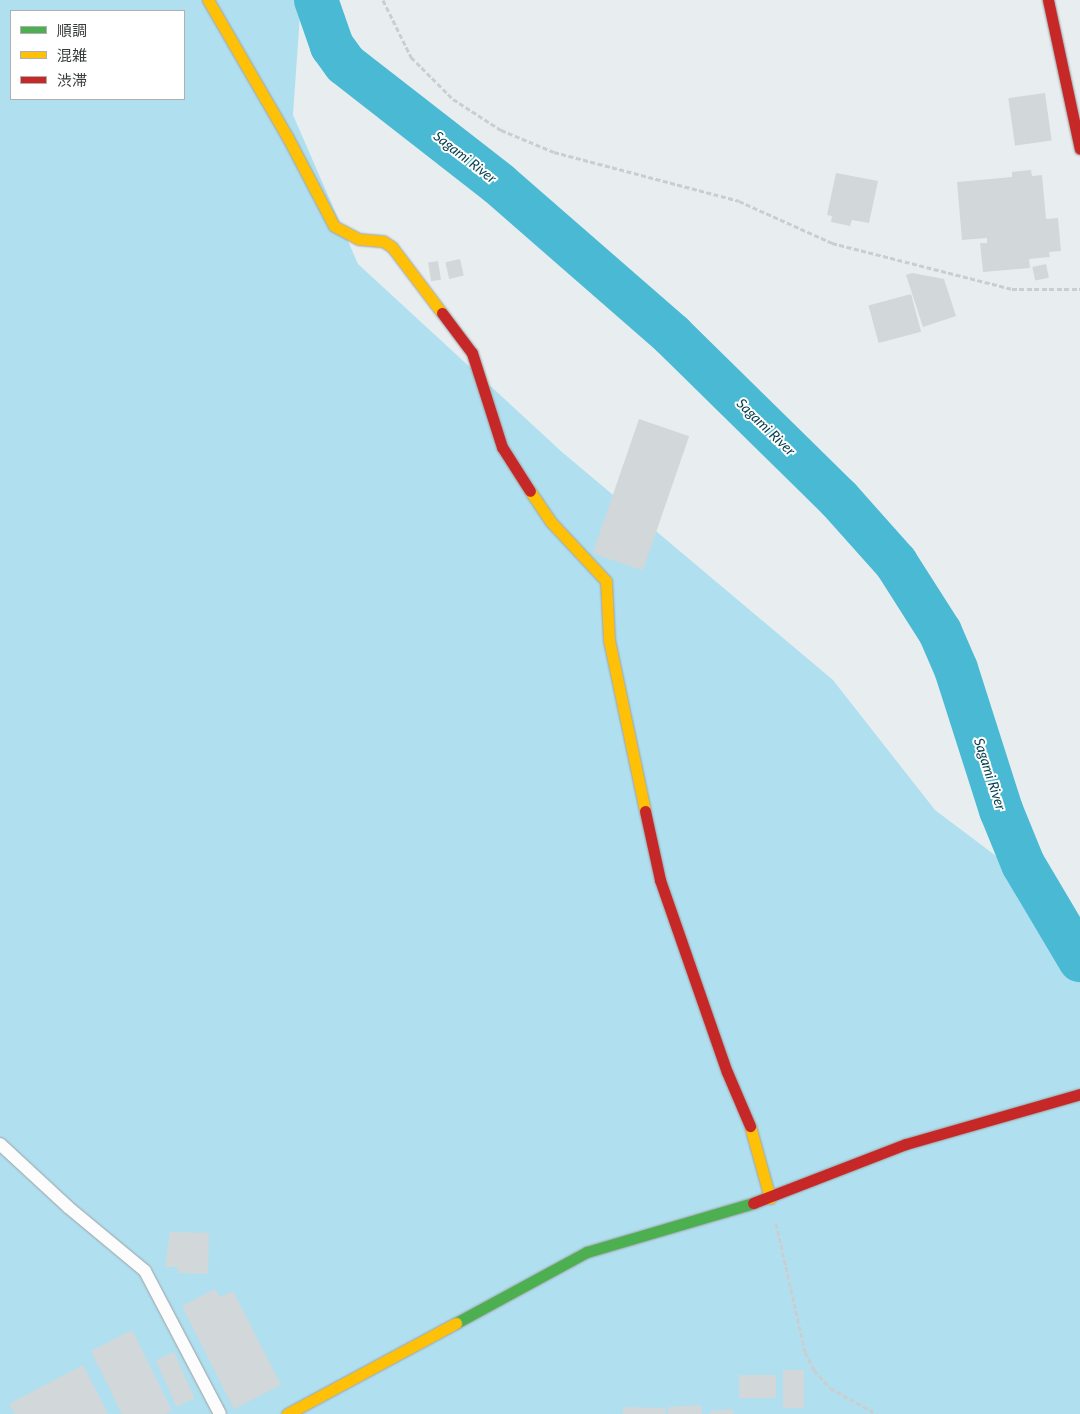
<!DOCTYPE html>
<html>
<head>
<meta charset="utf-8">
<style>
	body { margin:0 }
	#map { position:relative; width:1080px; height:1414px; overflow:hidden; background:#e8eef0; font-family:Lato,"Noto Sans JP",sans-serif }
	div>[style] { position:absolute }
	.green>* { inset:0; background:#b0e0f0 }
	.river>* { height:44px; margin:-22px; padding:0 22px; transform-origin:22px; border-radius:22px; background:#4abad4 }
	.building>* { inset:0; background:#d2d7d9; transform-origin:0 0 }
	.path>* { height:3px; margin-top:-1.5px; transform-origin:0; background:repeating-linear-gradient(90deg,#cbcecf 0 5px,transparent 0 7.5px) }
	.roads { filter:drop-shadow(0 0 1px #9da2a4) drop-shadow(0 0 1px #9da2a4) }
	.lane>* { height:12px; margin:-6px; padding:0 6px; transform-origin:6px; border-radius:6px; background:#fcfcfd }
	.fast>* { height:11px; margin:-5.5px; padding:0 5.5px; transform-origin:5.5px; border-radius:5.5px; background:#4caf50 }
	.slow>* { height:11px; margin:-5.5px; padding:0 5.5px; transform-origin:5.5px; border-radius:5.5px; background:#ffc107 }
	.jam>* { height:11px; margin:-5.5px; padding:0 5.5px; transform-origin:5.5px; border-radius:5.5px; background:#c62828 }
	span { translate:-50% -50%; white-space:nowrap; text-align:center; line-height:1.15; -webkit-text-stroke:4px #fff; paint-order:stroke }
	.water-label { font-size:14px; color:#023e4d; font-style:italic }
	.legend { position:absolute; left:10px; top:10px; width:175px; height:90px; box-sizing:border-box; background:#fff; border:1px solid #afb1b1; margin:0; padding:6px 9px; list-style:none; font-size:15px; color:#363b3c }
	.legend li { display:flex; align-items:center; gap:10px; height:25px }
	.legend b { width:25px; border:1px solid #afb1b1 }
</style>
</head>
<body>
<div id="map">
	<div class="green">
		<div style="clip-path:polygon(evenodd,0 0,301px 0,293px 115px,358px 264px,562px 452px,833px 680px,935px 810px,1080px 919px,1080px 1414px,0 1414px,0 0,11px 11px,184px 11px,184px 99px,11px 99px,11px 11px)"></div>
	</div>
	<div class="river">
		<div style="left:316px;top:0;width:49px;rotate:70.8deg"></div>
		<div style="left:332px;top:46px;width:22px;rotate:54deg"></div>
		<div style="left:345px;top:64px;width:195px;rotate:37.9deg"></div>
		<div style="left:499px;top:184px;width:230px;rotate:41.1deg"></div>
		<div style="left:672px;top:335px;width:234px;rotate:44.5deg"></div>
		<div style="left:839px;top:499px;width:86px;rotate:48.3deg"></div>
		<div style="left:896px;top:563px;width:82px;rotate:57.5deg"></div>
		<div style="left:940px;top:632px;width:40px;rotate:66.6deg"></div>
		<div style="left:956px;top:669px;width:148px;rotate:72.3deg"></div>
		<div style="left:1001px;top:810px;width:58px;rotate:67.8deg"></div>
		<div style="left:1023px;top:864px;width:112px;rotate:59.3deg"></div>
	</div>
	<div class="building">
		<div style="left:1045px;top:93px;width:48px;height:37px;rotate:82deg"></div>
		<div style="clip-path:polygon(1031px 170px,1032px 176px,1042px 175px,1046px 219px,1058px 218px,1061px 251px,1049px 252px,1050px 257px,1029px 259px,1030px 268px,983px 272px,980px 243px,987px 243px,987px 238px,962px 240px,957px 182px,1012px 177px,1012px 172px)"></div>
		<div style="clip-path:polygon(836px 173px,878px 181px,869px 223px,852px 220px,850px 226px,831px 222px,832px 216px,827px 215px)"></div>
		<div style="left:460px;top:259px;width:17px;height:15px;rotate:77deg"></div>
		<div style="left:438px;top:261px;width:19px;height:10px;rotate:81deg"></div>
		<div style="left:1046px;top:264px;width:14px;height:14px;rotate:78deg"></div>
		<div style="clip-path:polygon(912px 273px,944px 279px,956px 316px,923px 327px,906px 275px)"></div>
		<div style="left:911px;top:294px;width:39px;height:44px;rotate:75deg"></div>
		<div style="left:639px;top:419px;width:53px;height:142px;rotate:19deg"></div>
		<div style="clip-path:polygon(170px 1232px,209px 1233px,208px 1274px,178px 1273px,178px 1267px,165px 1267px)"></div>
		<div style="clip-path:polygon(215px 1289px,220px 1297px,233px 1291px,281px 1385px,234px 1409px,182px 1306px)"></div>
		<div style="clip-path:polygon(132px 1330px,172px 1411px,165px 1414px,122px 1414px,91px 1351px)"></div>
		<div style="left:174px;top:1352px;width:51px;height:20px;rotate:66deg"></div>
		<div style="clip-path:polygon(83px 1365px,108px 1414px,15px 1414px,9px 1404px)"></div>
		<div style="left:783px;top:1370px;width:21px;height:38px"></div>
		<div style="left:776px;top:1375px;width:23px;height:37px;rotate:90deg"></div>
		<div style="clip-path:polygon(701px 1405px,702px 1414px,668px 1414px,668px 1407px)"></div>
		<div style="clip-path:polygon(623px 1407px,666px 1408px,665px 1414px,623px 1414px)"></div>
		<div style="clip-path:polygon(733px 1409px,733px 1414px,710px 1414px,710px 1411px)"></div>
	</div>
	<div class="path">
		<div style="left:383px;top:0;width:64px;rotate:63.8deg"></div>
		<div style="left:411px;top:57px;width:59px;rotate:45deg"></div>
		<div style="left:453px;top:99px;width:57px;rotate:32.9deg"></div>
		<div style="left:501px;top:130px;width:57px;rotate:22.5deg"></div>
		<div style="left:554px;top:152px;width:191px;rotate:14.8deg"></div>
		<div style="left:739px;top:201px;width:102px;rotate:24.3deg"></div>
		<div style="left:832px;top:243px;width:186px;rotate:14.3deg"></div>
		<div style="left:1012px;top:289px;width:68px"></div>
		<div style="left:776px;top:1223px;width:132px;rotate:77.3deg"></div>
		<div style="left:805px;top:1352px;width:20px;rotate:63deg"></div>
		<div style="left:814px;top:1370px;width:24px;rotate:48deg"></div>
		<div style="left:830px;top:1388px;width:54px;rotate:29deg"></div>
	</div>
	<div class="roads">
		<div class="lane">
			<div style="left:0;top:1144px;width:93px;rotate:42.8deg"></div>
			<div style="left:68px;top:1207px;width:100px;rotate:39.7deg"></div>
			<div style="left:145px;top:1271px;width:161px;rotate:62.3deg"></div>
		</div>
		<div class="fast">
			<div style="left:456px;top:1323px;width:149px;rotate:-28.5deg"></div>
			<div style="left:587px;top:1252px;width:173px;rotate:-16.4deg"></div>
		</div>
		<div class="slow">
			<div style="left:208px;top:0;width:160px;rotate:59.9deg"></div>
			<div style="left:288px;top:138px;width:99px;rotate:62.4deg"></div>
			<div style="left:334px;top:226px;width:27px;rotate:28deg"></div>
			<div style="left:358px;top:239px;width:25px;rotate:5deg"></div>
			<div style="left:383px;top:241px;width:11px;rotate:34deg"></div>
			<div style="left:392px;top:247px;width:83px;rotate:52.9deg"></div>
			<div style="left:530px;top:491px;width:37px;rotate:56deg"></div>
			<div style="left:551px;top:522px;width:81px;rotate:47deg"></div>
			<div style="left:606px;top:581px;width:59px;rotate:87.1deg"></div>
			<div style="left:609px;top:640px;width:175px;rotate:78.1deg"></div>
			<div style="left:750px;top:1126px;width:75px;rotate:74.5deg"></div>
			<div style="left:287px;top:1414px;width:192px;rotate:-28.3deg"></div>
		</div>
		<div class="jam">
			<div style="left:1048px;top:0;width:152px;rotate:77.9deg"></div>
			<div style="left:442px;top:313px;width:50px;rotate:53.1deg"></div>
			<div style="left:472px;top:353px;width:99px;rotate:72.3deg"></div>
			<div style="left:502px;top:447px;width:52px;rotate:57.5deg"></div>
			<div style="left:645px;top:811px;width:71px;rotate:77.7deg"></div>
			<div style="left:660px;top:880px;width:203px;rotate:70.8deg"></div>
			<div style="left:727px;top:1072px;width:59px;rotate:66.9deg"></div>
			<div style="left:753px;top:1203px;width:164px;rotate:-21.1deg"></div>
			<div style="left:906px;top:1144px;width:181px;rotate:-16deg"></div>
		</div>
	</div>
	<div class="water-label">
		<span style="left:465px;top:157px;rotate:38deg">Sagami River</span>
		<span style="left:766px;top:427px;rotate:44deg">Sagami River</span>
		<span style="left:990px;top:774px;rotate:72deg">Sagami River</span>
	</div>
	<ul class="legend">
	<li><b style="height:6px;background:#4caf50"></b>順調</li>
	<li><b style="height:6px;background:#ffc107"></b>混雑</li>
	<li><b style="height:6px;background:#c62828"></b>渋滞</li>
	</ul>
</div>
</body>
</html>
